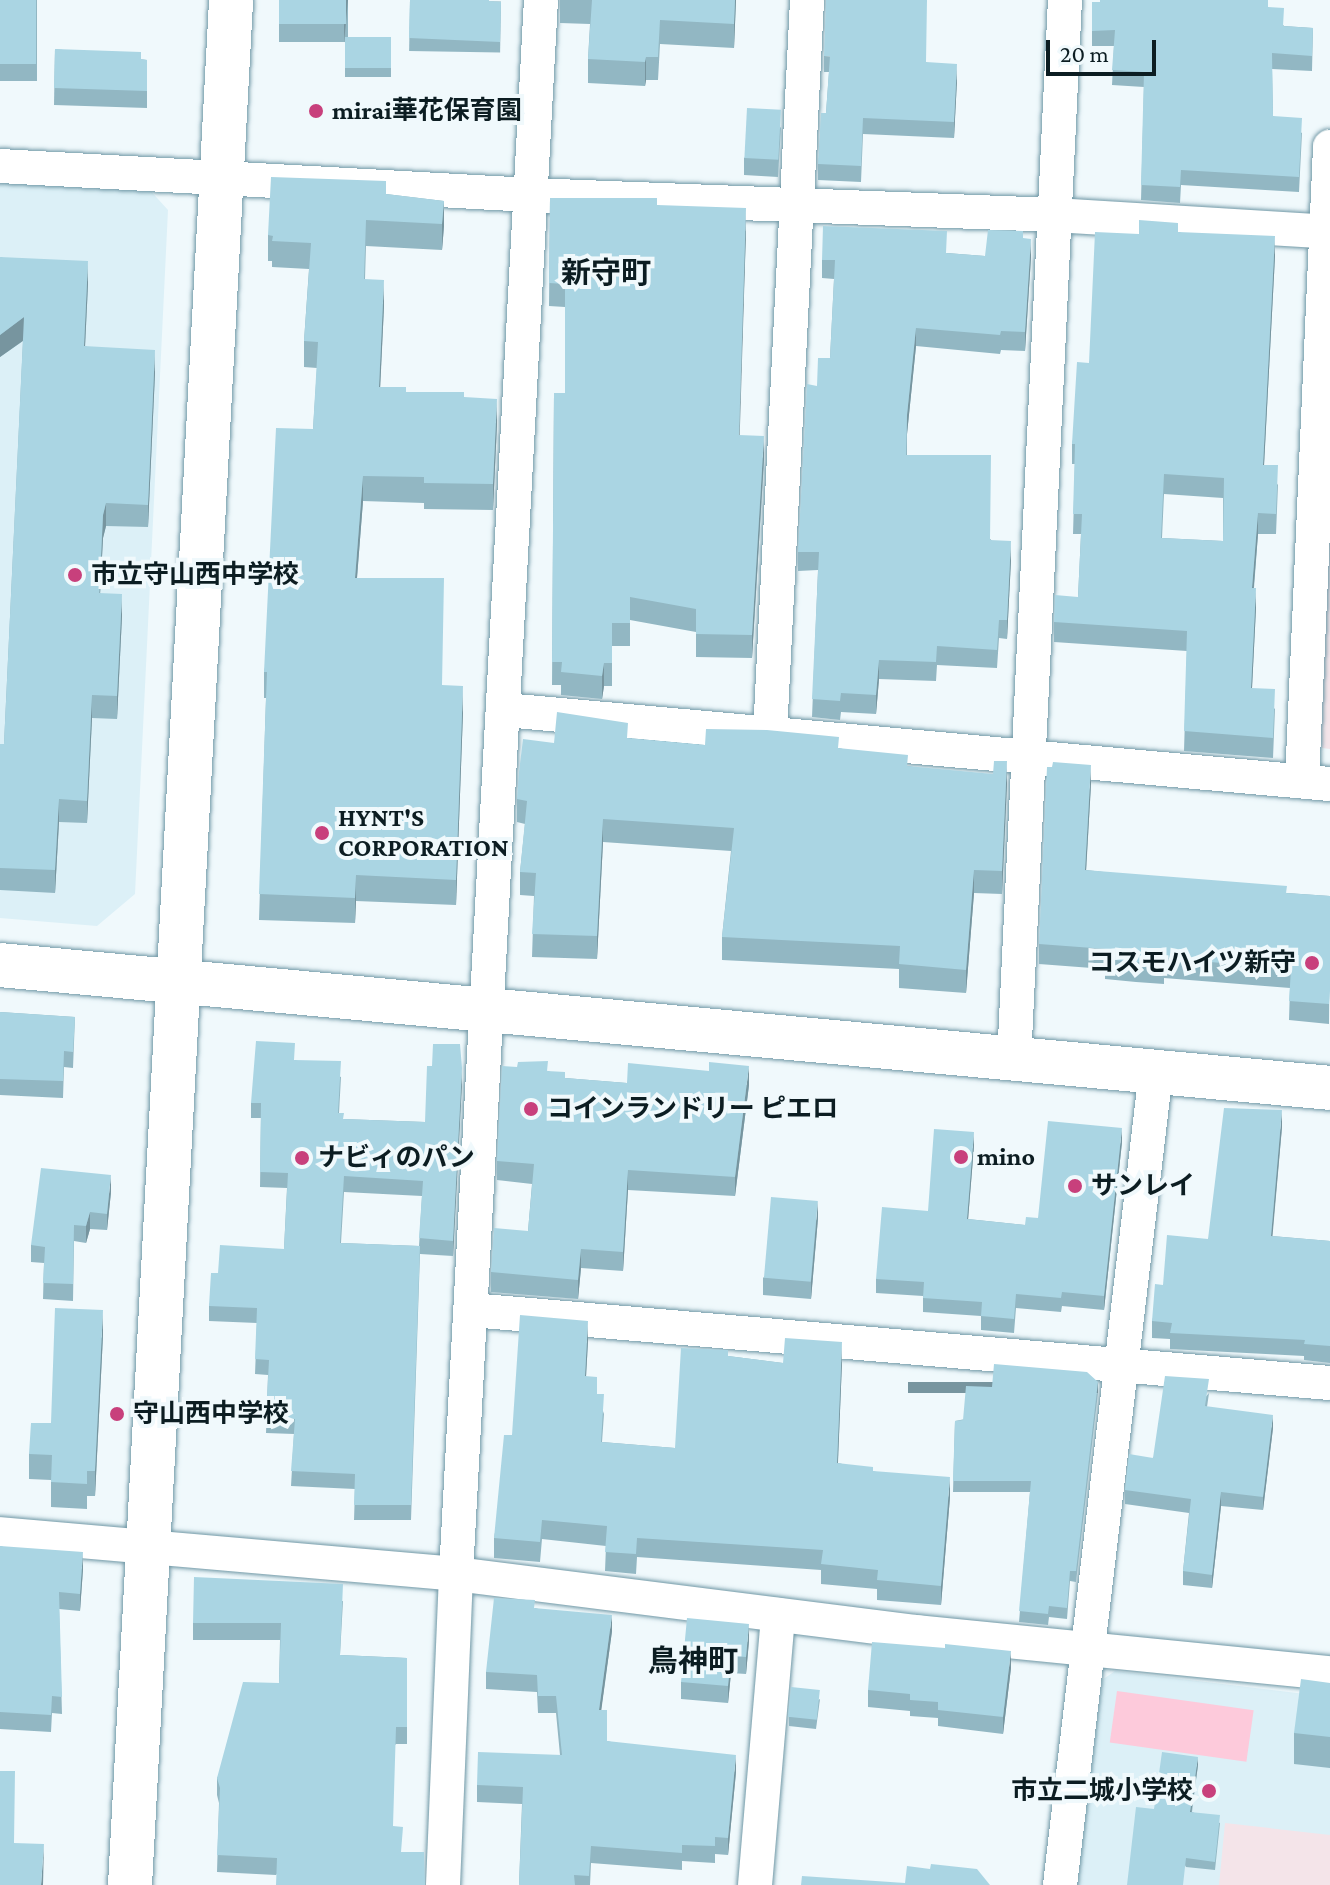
<!DOCTYPE html>
<html>
<head>
<meta charset="utf-8">
<style>
	body { margin:0 }
	#map { position:relative; width:1330px; height:1885px; overflow:hidden; background:#f0f9fc; font-family:"Crimson Pro","Noto Sans JP",serif }
	div>[style] { position:absolute }
	.built>* { inset:0; background:#dcf0f7 }
	.green>* { inset:0; background:#f4e4e9 }
	.water>* { inset:0; background:#fdcadb; transform-origin:0 0 }
	.roads { filter:drop-shadow(0 0 2px #7098a6) drop-shadow(0 0 2px #7098a6) }
	.minor>* { height:34px; margin:-17px; padding:0 17px; transform-origin:17px; border-radius:17px; background:#fff }
	.tertiary>* { height:44px; margin:-22px; padding:0 22px; transform-origin:22px; border-radius:22px; background:#fff }
	.wall>* { inset:0; background:#92b7c3; transform-origin:0 0 }
	.shaded-wall>* { inset:0; background:#77959f; transform-origin:0 0 }
	.building>* { inset:0; background:#aad5e3; transform-origin:0 0 }
	.dots>* { width:22px; height:22px; translate:-50% -50%; box-sizing:border-box; border:4px solid #f0f9fc; border-radius:50% }
	span { translate:-50% -50%; white-space:nowrap; text-align:center; line-height:1.15; -webkit-text-stroke:8px #f0f9fc; paint-order:stroke }
	.poi-label { font-size:26px; color:#0c1d22; font-weight:700 }
	.left { translate:0 -50%; text-align:left }
	.right { translate:-100% -50%; text-align:right }
	.quarter-label { font-size:30px; color:#0c1d22; font-weight:700 }
	.scale { position:absolute; left:1046px; top:40px; width:110px; height:36px; box-sizing:border-box; border:4px solid #0c1d22; border-top:0; padding-left:10px; font-size:24px; line-height:28px; white-space:nowrap; color:#0c1d22; -webkit-text-stroke:6px #f0f9fc; paint-order:stroke }
</style>
</head>
<body>
<div id="map">
	<div class="built">
		<div style="clip-path:polygon(0 180px,147px 187px,168px 210px,135px 894px,97px 926px,0 918px)"></div>
		<div style="clip-path:polygon(1115px 1671px,1330px 1697px,1330px 1885px,1077px 1885px,1102px 1680px)"></div>
	</div>
	<div class="green">
		<div style="clip-path:polygon(1330px 444px,1330px 749px,1322px 748px,1316px 685px)"></div>
		<div style="clip-path:polygon(1225px 1823px,1330px 1835px,1330px 1885px,1219px 1885px)"></div>
	</div>
	<div class="water">
		<div style="left:1117px;top:1691px;width:138px;height:52px;rotate:8deg"></div>
	</div>
	<div class="roads">
		<div class="minor">
			<div style="left:0;top:166px;width:531px;rotate:3.13deg"></div>
			<div style="left:530px;top:195px;width:525px;rotate:2.18deg"></div>
			<div style="left:1055px;top:215px;width:276px;rotate:3.5deg"></div>
			<div style="left:505px;top:710px;width:828px;rotate:5.13deg"></div>
			<div style="left:770px;top:734px;width:735px;rotate:-87.11deg"></div>
			<div style="left:1302px;top:781px;width:635px;rotate:-87.47deg"></div>
			<div style="left:1014px;top:1061px;width:1062px;rotate:-87.25deg"></div>
			<div style="left:471px;top:1310px;width:862px;rotate:4.86deg"></div>
			<div style="left:0;top:1534px;width:458px;rotate:5deg"></div>
			<div style="left:456px;top:1574px;width:465px;rotate:7.2deg"></div>
			<div style="left:917px;top:1632px;width:415px;rotate:5.7deg"></div>
			<div style="left:443px;top:1885px;width:311px;rotate:-87.6deg"></div>
			<div style="left:456px;top:1574px;width:1576px;rotate:-86.91deg"></div>
			<div style="left:755px;top:1885px;width:271px;rotate:-85.1deg"></div>
			<div style="left:1060px;top:1885px;width:819px;rotate:-83.27deg"></div>
		</div>
		<div class="tertiary">
			<div style="left:0;top:965px;width:1336px;rotate:5.28deg"></div>
			<div style="left:130px;top:1885px;width:1888px;rotate:-86.93deg"></div>
		</div>
	</div>
	<div class="wall">
		<div style="left:0;top:0;width:37px;height:81px"></div>
		<div style="left:279px;top:0;width:69px;height:42px"></div>
		<div style="left:410px;top:0;width:91px;height:51px;rotate:1deg"></div>
		<div style="clip-path:polygon(560px 0,736px 0,734px 48px,660px 44px,658px 80px,646px 80px,645px 86px,588px 83px,588px 59px,590px 24px,560px 23px)"></div>
		<div style="clip-path:polygon(1092px 2px,1268px 7px,1284px 26px,1313px 28px,1312px 71px,1272px 69px,1273px 116px,1302px 133px,1299px 192px,1181px 185px,1180px 203px,1141px 200px,1144px 87px,1112px 85px,1114px 46px,1092px 46px)"></div>
		<div style="left:345px;top:37px;width:46px;height:40px"></div>
		<div style="clip-path:polygon(55px 49px,147px 60px,147px 108px,54px 105px)"></div>
		<div style="clip-path:polygon(824px 56px,926px 62px,957px 80px,954px 138px,863px 134px,861px 182px,818px 180px,818px 164px,826px 113px,829px 72px,824px 72px)"></div>
		<div style="clip-path:polygon(781px 127px,778px 177px,744px 175px,744px 158px)"></div>
		<div style="clip-path:polygon(386px 194px,444px 201px,444px 226px,442px 250px,366px 246px,365px 279px,384px 306px,380px 387px,406px 392px,464px 397px,497px 424px,493px 510px,424px 509px,424px 503px,363px 501px,357px 578px,463px 712px,456px 905px,356px 901px,355px 923px,259px 920px,266px 698px,264px 698px,264px 672px,313px 429px,317px 368px,304px 367px,304px 341px,309px 269px,272px 267px,272px 261px,268px 261px,268px 235px)"></div>
		<div style="clip-path:polygon(550px 198px,657px 205px,746px 231px,739px 435px,764px 459px,752px 658px,696px 657px,696px 632px,630px 620px,630px 646px,612px 646px,612px 686px,604px 686px,602px 699px,561px 695px,561px 685px,552px 685px,554px 393px,565px 393px,565px 307px,549px 306px)"></div>
		<div style="clip-path:polygon(evenodd,1178px 232px,1275px 256px,1264px 465px,1278px 485px,1276px 534px,1258px 534px,1254px 588px,1256px 608px,1252px 688px,1275px 709px,1273px 758px,1184px 751px,1187px 651px,1054px 642px,1054px 622px,1078px 597px,1081px 534px,1073px 534px,1075px 464px,1072px 464px,1072px 444px,1089px 363px,1139px 234px,1178px 232px,1164px 494px,1223px 498px,1223px 541px,1162px 538px,1164px 494px)"></div>
		<div style="clip-path:polygon(1023px 238px,1031px 257px,1025px 351px,1001px 350px,1000px 354px,916px 346px,907px 434px,907px 455px,1011px 560px,1007px 639px,999px 638px,997px 668px,937px 665px,936px 681px,879px 679px,876px 714px,841px 712px,840px 720px,812px 717px,818px 570px,798px 571px,798px 552px,817px 386px,830px 358px,834px 279px,822px 278px,822px 260px,947px 253px,985px 256px)"></div>
		<div style="clip-path:polygon(0 257px,88px 284px,85px 346px,155px 373px,148px 527px,106px 526px,103px 538px,100px 593px,122px 616px,117px 719px,92px 718px,87px 823px,59px 822px,55px 893px,0 890px,0 744px,4px 744px,23px 341px,0 357px)"></div>
		<div style="clip-path:polygon(628px 738px,705px 745px,839px 748px,908px 766px,1007px 784px,1002px 894px,974px 893px,966px 993px,899px 988px,899px 969px,722px 960px,722px 937px,731px 851px,603px 842px,597px 959px,532px 957px,534px 896px,520px 895px,520px 872px,525px 824px,517px 822px,517px 799px,554px 743px)"></div>
		<div style="clip-path:polygon(1091px 784px,1086px 870px,1287px 893px,1330px 896px,1329px 1024px,1289px 1020px,1290px 988px,1164px 978px,1164px 984px,1136px 982px,1105px 979px,1105px 969px,1039px 964px,1039px 944px)"></div>
		<div style="clip-path:polygon(0 1012px,75px 1017px,73px 1068px,64px 1067px,63px 1098px,0 1095px)"></div>
		<div style="clip-path:polygon(evenodd,295px 1060px,341px 1077px,339px 1113px,343px 1119px,425px 1122px,462px 1083px,453px 1256px,420px 1254px,411px 1520px,354px 1520px,355px 1489px,291px 1486px,294px 1434px,266px 1433px,268px 1375px,255px 1374px,257px 1323px,209px 1321px,209px 1306px,218px 1273px,284px 1249px,287px 1188px,260px 1187px,261px 1118px,251px 1118px,251px 1103px,295px 1060px,344px 1192px,422px 1196px,419px 1246px,341px 1243px,344px 1192px)"></div>
		<div style="clip-path:polygon(517px 1067px,548px 1071px,565px 1078px,627px 1083px,749px 1085px,735px 1196px,628px 1190px,623px 1271px,581px 1268px,578px 1299px,491px 1292px,491px 1272px,528px 1231px,532px 1184px,497px 1180px,497px 1161px)"></div>
		<div style="clip-path:polygon(1282px 1127px,1272px 1236px,1330px 1241px,1330px 1363px,1304px 1360px,1304px 1356px,1170px 1349px,1170px 1339px,1152px 1338px,1152px 1321px,1163px 1285px,1208px 1239px)"></div>
		<div style="clip-path:polygon(1122px 1142px,1104px 1310px,1062px 1306px,1061px 1312px,1016px 1308px,1014px 1333px,981px 1330px,981px 1316px,923px 1312px,923px 1296px,876px 1293px,876px 1279px,928px 1211px,974px 1146px,968px 1219px,1025px 1225px,1038px 1218px)"></div>
		<div style="clip-path:polygon(111px 1192px,107px 1230px,90px 1229px,86px 1243px,74px 1241px,73px 1301px,43px 1299px,44px 1263px,31px 1262px,31px 1245px)"></div>
		<div style="clip-path:polygon(818px 1218px,811px 1299px,763px 1295px,763px 1278px)"></div>
		<div style="clip-path:polygon(103px 1335px,95px 1496px,87px 1496px,87px 1509px,51px 1507px,51px 1480px,29px 1479px,29px 1454px,51px 1423px)"></div>
		<div style="clip-path:polygon(588px 1341px,586px 1376px,597px 1394px,604px 1414px,602px 1442px,675px 1448px,728px 1356px,783px 1363px,842px 1362px,838px 1463px,873px 1471px,950px 1497px,941px 1605px,877px 1600px,877px 1589px,821px 1584px,821px 1570px,637px 1557px,636px 1574px,605px 1571px,606px 1546px,542px 1539px,540px 1562px,494px 1558px,494px 1538px,512px 1435px)"></div>
		<div style="clip-path:polygon(1098px 1393px,1076px 1582px,1070px 1581px,1067px 1619px,1049px 1617px,1048px 1625px,1019px 1622px,1030px 1492px,953px 1492px,955px 1421px)"></div>
		<div style="clip-path:polygon(1209px 1393px,1207px 1407px,1273px 1428px,1263px 1510px,1221px 1506px,1212px 1588px,1183px 1585px,1183px 1571px,1189px 1513px,1125px 1504px,1125px 1490px)"></div>
		<div style="clip-path:polygon(0 1546px,83px 1569px,80px 1611px,59px 1609px,62px 1714px,52px 1713px,51px 1732px,0 1729px)"></div>
		<div style="clip-path:polygon(343px 1601px,340px 1655px,407px 1658px,407px 1744px,396px 1744px,276px 1875px,217px 1872px,219px 1803px,217px 1795px,217px 1778px,279px 1683px,280px 1640px,193px 1640px,193px 1623px)"></div>
		<div style="clip-path:polygon(535px 1608px,612px 1631px,601px 1710px,607px 1741px,736px 1772px,728px 1855px,715px 1854px,715px 1863px,682px 1861px,682px 1870px,591px 1863px,590px 1885px,519px 1885px,522px 1804px,477px 1802px,477px 1785px,560px 1755px,556px 1713px,538px 1713px,537px 1692px,486px 1689px,486px 1672px)"></div>
		<div style="clip-path:polygon(749px 1641px,746px 1674px,731px 1673px,728px 1703px,681px 1699px,681px 1682px)"></div>
		<div style="clip-path:polygon(1011px 1668px,1003px 1734px,938px 1726px,938px 1718px,910px 1716px,910px 1711px,868px 1707px,868px 1690px)"></div>
		<div style="clip-path:polygon(1330px 1683px,1330px 1768px,1294px 1764px,1294px 1733px)"></div>
		<div style="clip-path:polygon(820px 1699px,816px 1729px,789px 1726px,789px 1717px)"></div>
		<div style="clip-path:polygon(1198px 1765px,1192px 1812px,1220px 1823px,1215px 1870px,1186px 1867px,1154px 1809px)"></div>
	</div>
	<div class="shaded-wall">
		<div style="clip-path:polygon(346px 0,348px 0,344px 43px,344px 26px)"></div>
		<div style="clip-path:polygon(735px 0,736px 0,734px 48px,734px 24px)"></div>
		<div style="clip-path:polygon(646px 57px,646px 80px,645px 86px,645px 62px)"></div>
		<div style="clip-path:polygon(957px 64px,957px 80px,954px 138px,954px 122px)"></div>
		<div style="clip-path:polygon(444px 201px,444px 226px,442px 250px,442px 224px)"></div>
		<div style="clip-path:polygon(746px 208px,746px 231px,739px 458px,739px 435px)"></div>
		<div style="clip-path:polygon(1275px 236px,1275px 256px,1263px 485px,1263px 465px)"></div>
		<div style="clip-path:polygon(1031px 239px,1031px 257px,1025px 351px,1025px 332px)"></div>
		<div style="clip-path:polygon(88px 261px,88px 284px,84px 368px,84px 346px)"></div>
		<div style="clip-path:polygon(384px 280px,384px 306px,379px 413px,379px 387px)"></div>
		<div style="clip-path:polygon(24px 317px,24px 340px,0 357px,0 335px)"></div>
		<div style="clip-path:polygon(916px 328px,916px 346px,907px 434px,907px 415px)"></div>
		<div style="clip-path:polygon(155px 350px,155px 373px,148px 527px,148px 505px)"></div>
		<div style="clip-path:polygon(497px 399px,497px 424px,493px 510px,493px 484px)"></div>
		<div style="clip-path:polygon(764px 436px,764px 459px,752px 658px,752px 635px)"></div>
		<div style="clip-path:polygon(363px 476px,363px 501px,355px 603px,355px 578px)"></div>
		<div style="clip-path:polygon(106px 503px,106px 526px,103px 538px,99px 615px,103px 515px)"></div>
		<div style="clip-path:polygon(1258px 513px,1258px 534px,1252px 608px,1252px 588px)"></div>
		<div style="clip-path:polygon(1011px 541px,1011px 560px,1007px 639px,1007px 620px)"></div>
		<div style="clip-path:polygon(1256px 588px,1256px 608px,1251px 708px,1251px 688px)"></div>
		<div style="clip-path:polygon(122px 594px,122px 616px,117px 719px,117px 696px)"></div>
		<div style="clip-path:polygon(879px 660px,879px 679px,876px 714px,876px 695px)"></div>
		<div style="clip-path:polygon(604px 663px,604px 686px,602px 699px,602px 676px)"></div>
		<div style="clip-path:polygon(463px 686px,463px 712px,456px 905px,456px 880px)"></div>
		<div style="clip-path:polygon(92px 695px,92px 718px,87px 823px,87px 801px)"></div>
		<div style="clip-path:polygon(1007px 761px,1007px 784px,1002px 894px,1002px 871px)"></div>
		<div style="clip-path:polygon(1091px 765px,1091px 784px,1085px 890px,1085px 870px)"></div>
		<div style="clip-path:polygon(59px 799px,59px 822px,55px 893px,55px 870px)"></div>
		<div style="clip-path:polygon(603px 819px,603px 842px,597px 959px,597px 936px)"></div>
		<div style="clip-path:polygon(974px 870px,974px 893px,966px 993px,966px 970px)"></div>
		<div style="clip-path:polygon(356px 875px,356px 901px,355px 923px,355px 898px)"></div>
		<div style="clip-path:polygon(749px 1066px,749px 1085px,735px 1196px,735px 1177px)"></div>
		<div style="clip-path:polygon(462px 1068px,462px 1083px,453px 1256px,453px 1241px)"></div>
		<div style="clip-path:polygon(1282px 1110px,1282px 1127px,1271px 1253px,1271px 1236px)"></div>
		<div style="clip-path:polygon(1122px 1128px,1122px 1142px,1104px 1310px,1104px 1296px)"></div>
		<div style="clip-path:polygon(974px 1132px,974px 1146px,967px 1233px,967px 1219px)"></div>
		<div style="clip-path:polygon(628px 1170px,628px 1190px,623px 1271px,623px 1252px)"></div>
		<div style="clip-path:polygon(111px 1175px,111px 1192px,107px 1230px,107px 1214px)"></div>
		<div style="clip-path:polygon(818px 1201px,818px 1218px,811px 1299px,811px 1282px)"></div>
		<div style="clip-path:polygon(90px 1212px,90px 1229px,86px 1243px,86px 1226px)"></div>
		<div style="clip-path:polygon(581px 1249px,581px 1268px,578px 1299px,578px 1280px)"></div>
		<div style="clip-path:polygon(103px 1310px,103px 1335px,95px 1496px,95px 1471px)"></div>
		<div style="clip-path:polygon(588px 1321px,588px 1341px,585px 1395px,585px 1376px)"></div>
		<div style="clip-path:polygon(842px 1342px,842px 1362px,837px 1483px,837px 1463px)"></div>
		<div style="left:1098px;top:1382px;width:11px;height:190px;rotate:90deg"></div>
		<div style="clip-path:polygon(1273px 1415px,1273px 1428px,1263px 1510px,1263px 1497px)"></div>
		<div style="clip-path:polygon(950px 1477px,950px 1497px,941px 1605px,941px 1586px)"></div>
		<div style="clip-path:polygon(1221px 1492px,1221px 1506px,1212px 1588px,1212px 1575px)"></div>
		<div style="clip-path:polygon(83px 1552px,83px 1569px,80px 1611px,80px 1594px)"></div>
		<div style="clip-path:polygon(612px 1615px,612px 1631px,599px 1727px,599px 1710px)"></div>
		<div style="clip-path:polygon(749px 1624px,749px 1641px,746px 1674px,746px 1657px)"></div>
		<div style="clip-path:polygon(1011px 1651px,1011px 1668px,1003px 1734px,1003px 1717px)"></div>
		<div style="clip-path:polygon(731px 1656px,731px 1673px,728px 1703px,728px 1686px)"></div>
		<div style="clip-path:polygon(736px 1755px,736px 1772px,728px 1855px,728px 1838px)"></div>
		<div style="clip-path:polygon(1198px 1757px,1198px 1765px,1190px 1821px,1190px 1812px)"></div>
		<div style="clip-path:polygon(44px 1844px,43px 1885px,41px 1885px)"></div>
	</div>
	<div class="building">
		<div style="left:0;top:0;width:36px;height:64px"></div>
		<div style="left:279px;top:0;width:67px;height:24px"></div>
		<div style="clip-path:polygon(410px 0,489px 0,489px 1px,501px 2px,500px 42px,409px 38px)"></div>
		<div style="clip-path:polygon(577px 0,735px 0,734px 24px,660px 20px,658px 57px,646px 57px,645px 62px,588px 59px,592px 0)"></div>
		<div style="clip-path:polygon(826px 0,927px 0,926px 62px,957px 64px,954px 122px,863px 118px,861px 166px,818px 164px,821px 113px,826px 113px,830px 56px,824px 56px)"></div>
		<div style="clip-path:polygon(1100px 0,1268px 0,1268px 7px,1284px 8px,1283px 26px,1313px 28px,1312px 56px,1272px 53px,1273px 116px,1302px 118px,1299px 177px,1181px 170px,1180px 187px,1141px 185px,1144px 72px,1112px 70px,1115px 30px,1092px 31px,1092px 2px,1100px 2px)"></div>
		<div style="left:345px;top:37px;width:46px;height:31px"></div>
		<div style="clip-path:polygon(55px 49px,141px 52px,141px 59px,147px 60px,147px 91px,54px 88px)"></div>
		<div style="left:747px;top:108px;width:34px;height:50px;rotate:3deg"></div>
		<div style="clip-path:polygon(271px 177px,386px 181px,386px 194px,444px 201px,442px 224px,366px 220px,364px 279px,384px 280px,379px 387px,406px 387px,406px 392px,464px 392px,464px 397px,497px 399px,493px 484px,424px 483px,424px 477px,363px 476px,355px 578px,444px 578px,442px 685px,463px 686px,456px 880px,356px 875px,355px 898px,259px 894px,267px 672px,264px 672px,276px 428px,313px 429px,318px 342px,304px 341px,311px 243px,272px 241px,273px 236px,268px 235px)"></div>
		<div style="clip-path:polygon(550px 198px,657px 198px,657px 205px,746px 208px,739px 435px,764px 436px,752px 635px,696px 634px,696px 609px,630px 597px,630px 623px,612px 623px,612px 663px,604px 663px,602px 676px,561px 672px,562px 662px,552px 662px,554px 393px,565px 393px,565px 284px,549px 283px)"></div>
		<div style="clip-path:polygon(evenodd,1139px 220px,1178px 223px,1178px 232px,1275px 236px,1263px 465px,1278px 465px,1276px 514px,1258px 513px,1252px 588px,1256px 588px,1251px 688px,1275px 689px,1273px 738px,1184px 731px,1187px 631px,1054px 622px,1055px 595px,1078px 597px,1082px 514px,1073px 514px,1075px 444px,1072px 444px,1077px 362px,1089px 363px,1095px 232px,1139px 234px,1139px 220px,1164px 474px,1224px 478px,1223px 541px,1161px 538px,1164px 474px)"></div>
		<div style="clip-path:polygon(823px 226px,947px 231px,946px 253px,985px 256px,988px 230px,1023px 231px,1023px 238px,1031px 239px,1025px 332px,1001px 331px,1000px 335px,916px 328px,907px 415px,906px 455px,991px 455px,990px 540px,1011px 541px,1007px 620px,999px 620px,997px 650px,937px 646px,936px 662px,879px 660px,876px 695px,841px 693px,840px 701px,812px 699px,819px 552px,798px 552px,807px 384px,817px 386px,818px 358px,830px 358px,835px 260px,822px 260px)"></div>
		<div style="clip-path:polygon(0 257px,88px 261px,84px 346px,155px 350px,148px 505px,106px 503px,103px 515px,99px 593px,122px 594px,117px 696px,92px 695px,87px 801px,59px 799px,55px 870px,0 868px,0 744px,4px 744px,24px 317px,0 335px)"></div>
		<div style="clip-path:polygon(557px 712px,628px 723px,627px 738px,705px 745px,706px 729px,767px 730px,839px 737px,838px 748px,908px 755px,907px 766px,993px 774px,994px 761px,1007px 761px,1002px 871px,974px 870px,966px 970px,899px 964px,900px 946px,722px 937px,734px 828px,603px 819px,597px 936px,532px 934px,536px 873px,520px 872px,527px 801px,517px 799px,519px 772px,523px 739px,554px 743px)"></div>
		<div style="clip-path:polygon(1053px 762px,1091px 765px,1085px 870px,1287px 886px,1286px 893px,1330px 896px,1330px 991px,1329px 1004px,1289px 1001px,1291px 969px,1164px 958px,1164px 964px,1136px 962px,1105px 959px,1106px 949px,1039px 944px,1047px 767px,1052px 767px)"></div>
		<div style="clip-path:polygon(0 1012px,75px 1017px,73px 1052px,64px 1051px,63px 1081px,0 1079px)"></div>
		<div style="clip-path:polygon(256px 1041px,295px 1043px,294px 1060px,341px 1061px,338px 1113px,344px 1113px,343px 1119px,425px 1122px,427px 1066px,432px 1066px,433px 1044px,460px 1044px,462px 1068px,453px 1241px,419px 1238px,423px 1181px,344px 1176px,340px 1243px,420px 1246px,411px 1505px,354px 1505px,355px 1474px,291px 1471px,295px 1419px,266px 1418px,269px 1360px,255px 1359px,257px 1308px,209px 1306px,211px 1273px,218px 1273px,220px 1245px,284px 1249px,288px 1173px,260px 1172px,261px 1103px,251px 1103px)"></div>
		<div style="clip-path:polygon(548px 1061px,547px 1071px,565px 1072px,565px 1078px,627px 1083px,628px 1063px,709px 1071px,709px 1062px,749px 1066px,735px 1177px,628px 1170px,623px 1252px,581px 1249px,578px 1280px,491px 1272px,494px 1228px,528px 1231px,534px 1164px,497px 1161px,502px 1066px,517px 1067px,518px 1062px)"></div>
		<div style="clip-path:polygon(1224px 1108px,1282px 1110px,1271px 1236px,1330px 1241px,1330px 1346px,1304px 1344px,1305px 1340px,1170px 1333px,1172px 1323px,1152px 1321px,1155px 1284px,1163px 1285px,1167px 1235px,1208px 1239px)"></div>
		<div style="clip-path:polygon(1048px 1121px,1122px 1128px,1104px 1296px,1062px 1292px,1061px 1298px,1016px 1294px,1014px 1319px,981px 1316px,982px 1302px,923px 1298px,924px 1282px,876px 1279px,882px 1207px,928px 1211px,934px 1129px,974px 1132px,967px 1219px,1025px 1225px,1026px 1217px,1038px 1218px)"></div>
		<div style="clip-path:polygon(41px 1168px,111px 1175px,107px 1214px,90px 1212px,86px 1226px,74px 1225px,73px 1284px,43px 1283px,45px 1247px,31px 1245px)"></div>
		<div style="left:771px;top:1197px;width:47px;height:81px;rotate:5deg"></div>
		<div style="clip-path:polygon(55px 1308px,103px 1310px,95px 1471px,87px 1471px,87px 1484px,51px 1482px,52px 1455px,29px 1454px,31px 1423px,51px 1423px)"></div>
		<div style="clip-path:polygon(520px 1315px,588px 1321px,585px 1376px,597px 1377px,597px 1394px,604px 1394px,601px 1442px,675px 1448px,681px 1348px,728px 1350px,728px 1356px,783px 1363px,785px 1338px,842px 1342px,837px 1463px,873px 1467px,873px 1471px,950px 1477px,941px 1586px,877px 1580px,878px 1570px,821px 1564px,823px 1550px,637px 1538px,636px 1554px,605px 1552px,607px 1526px,542px 1520px,540px 1542px,494px 1538px,504px 1435px,512px 1435px)"></div>
		<div style="clip-path:polygon(994px 1364px,1087px 1372px,1098px 1382px,1076px 1571px,1070px 1571px,1067px 1608px,1049px 1606px,1048px 1614px,1019px 1611px,1031px 1481px,953px 1481px,955px 1421px,963px 1420px,966px 1386px,992px 1387px)"></div>
		<div style="clip-path:polygon(1165px 1376px,1209px 1379px,1205px 1406px,1273px 1415px,1263px 1497px,1221px 1492px,1212px 1575px,1183px 1571px,1191px 1499px,1125px 1490px,1129px 1454px,1153px 1458px)"></div>
		<div style="clip-path:polygon(0 1546px,83px 1552px,80px 1594px,59px 1592px,62px 1697px,52px 1696px,51px 1715px,0 1712px)"></div>
		<div style="clip-path:polygon(194px 1577px,343px 1584px,340px 1655px,407px 1658px,407px 1727px,396px 1727px,393px 1826px,403px 1827px,401px 1852px,424px 1852px,425px 1885px,276px 1885px,277px 1858px,217px 1855px,220px 1788px,217px 1778px,243px 1682px,279px 1683px,281px 1623px,193px 1623px)"></div>
		<div style="clip-path:polygon(494px 1598px,535px 1600px,534px 1608px,612px 1615px,599px 1710px,607px 1710px,607px 1741px,736px 1755px,728px 1838px,715px 1837px,715px 1846px,682px 1845px,682px 1853px,591px 1846px,589px 1876px,574px 1875px,575px 1885px,519px 1885px,523px 1787px,477px 1785px,478px 1752px,562px 1755px,556px 1696px,538px 1696px,537px 1675px,486px 1672px)"></div>
		<div style="clip-path:polygon(687px 1618px,749px 1624px,746px 1657px,731px 1656px,728px 1686px,681px 1682px)"></div>
		<div style="clip-path:polygon(872px 1642px,945px 1648px,945px 1644px,1011px 1651px,1003px 1717px,938px 1710px,938px 1702px,910px 1700px,910px 1694px,868px 1690px)"></div>
		<div style="clip-path:polygon(1301px 1679px,1330px 1683px,1330px 1737px,1294px 1733px)"></div>
		<div style="left:791px;top:1687px;width:29px;height:30px;rotate:6deg"></div>
		<div style="clip-path:polygon(1162px 1752px,1198px 1757px,1190px 1812px,1220px 1815px,1215px 1862px,1186px 1858px,1183px 1885px,1127px 1885px,1136px 1807px,1154px 1809px)"></div>
		<div style="clip-path:polygon(0 1771px,15px 1771px,14px 1843px,44px 1844px,41px 1885px,0 1885px)"></div>
		<div style="clip-path:polygon(931px 1864px,977px 1869px,990px 1885px,801px 1885px,802px 1876px,905px 1883px,907px 1866px,930px 1869px)"></div>
	</div>
	<div class="dots">
		<div style="left:316px;top:111px;background:#c8407c"></div>
		<div style="left:75px;top:575px;background:#c8407c"></div>
		<div style="left:322px;top:833px;background:#c8407c"></div>
		<div style="left:1312px;top:963px;background:#c8407c"></div>
		<div style="left:531px;top:1109px;background:#c8407c"></div>
		<div style="left:961px;top:1157px;background:#c8407c"></div>
		<div style="left:302px;top:1158px;background:#c8407c"></div>
		<div style="left:1075px;top:1186px;background:#c8407c"></div>
		<div style="left:117px;top:1414px;background:#c8407c"></div>
		<div style="left:1209px;top:1791px;background:#c8407c"></div>
	</div>
	<div class="poi-label">
		<span class="left" style="left:332px;top:111px">mirai華花保育園</span>
		<span class="left" style="left:91px;top:575px">市立守山西中学校</span>
		<span class="left" style="left:338px;top:833px">HYNT'S<br>CORPORATION</span>
		<span class="right" style="left:1296px;top:963px">コスモハイツ新守</span>
		<span class="left" style="left:547px;top:1109px">コインランドリー ピエロ</span>
		<span class="left" style="left:977px;top:1157px">mino</span>
		<span class="left" style="left:318px;top:1158px">ナビィのパン</span>
		<span class="left" style="left:1091px;top:1186px">サンレイ</span>
		<span class="left" style="left:133px;top:1414px">守山西中学校</span>
		<span class="right" style="left:1193px;top:1791px">市立二城小学校</span>
	</div>
	<div class="quarter-label">
		<span style="left:606px;top:273px">新守町</span>
		<span style="left:693px;top:1661px">鳥神町</span>
	</div>
	<div class="scale">20 m</div>
</div>
</body>
</html>
